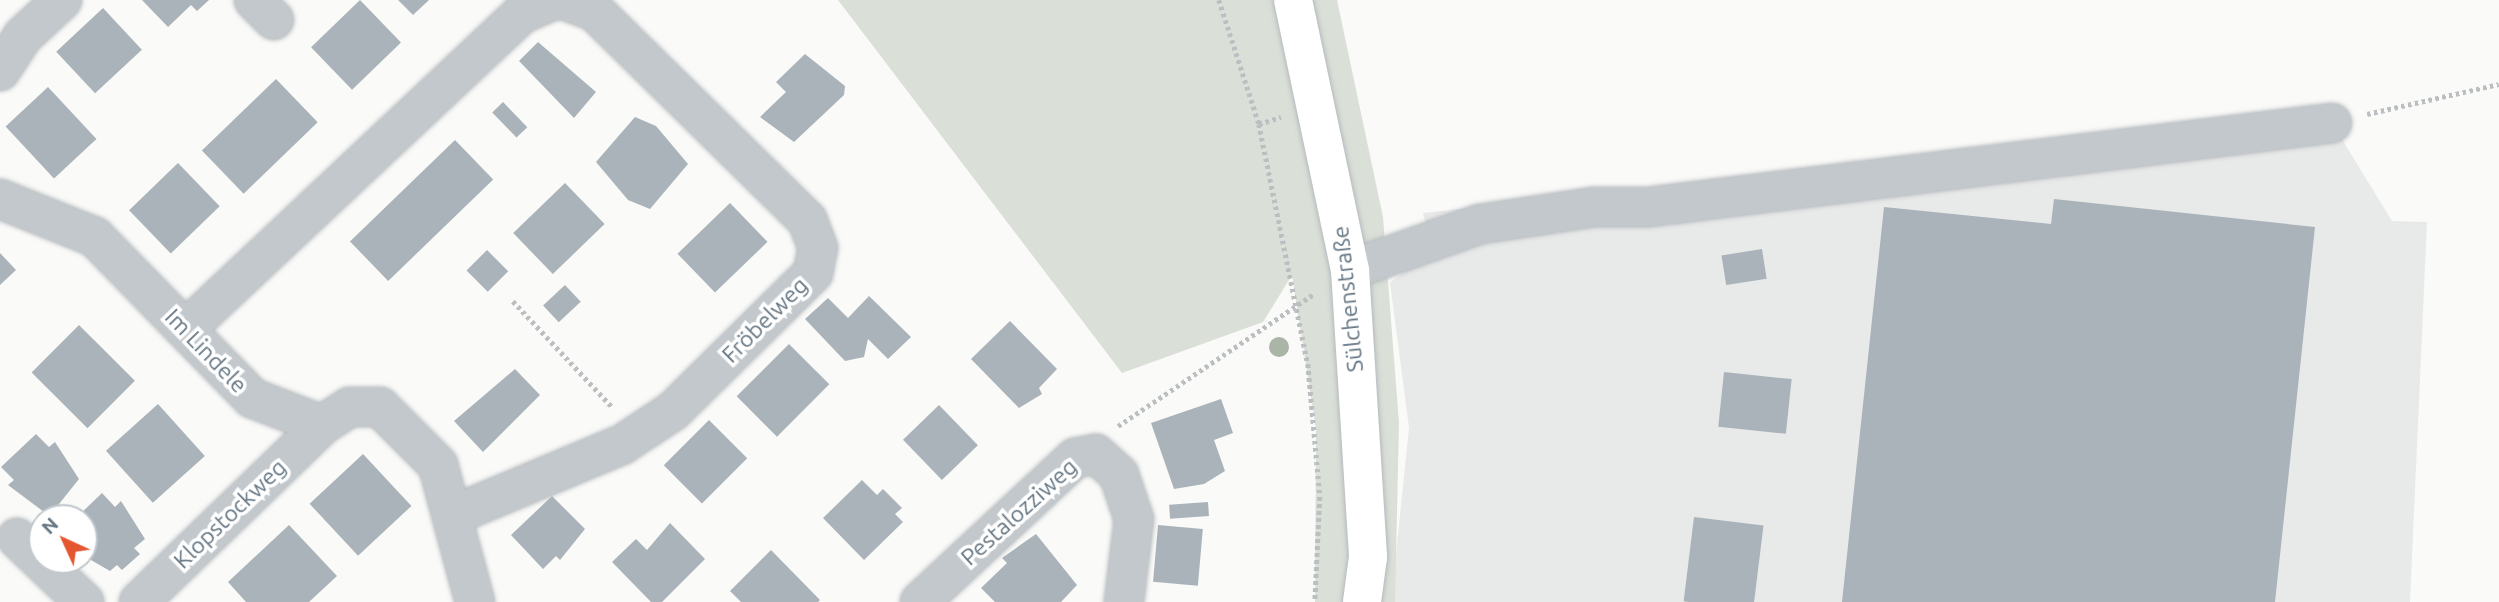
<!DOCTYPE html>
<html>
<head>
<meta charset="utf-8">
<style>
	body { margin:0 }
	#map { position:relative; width:2499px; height:602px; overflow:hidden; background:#fafaf8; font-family:Ubuntu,sans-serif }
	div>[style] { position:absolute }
	.built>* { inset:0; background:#e8e9e9 }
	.green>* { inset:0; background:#dadfd7 }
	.building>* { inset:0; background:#aab3b9; transform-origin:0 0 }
	.path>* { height:4.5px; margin-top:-2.25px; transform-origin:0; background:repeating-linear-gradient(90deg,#bbbfc2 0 3.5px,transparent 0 7px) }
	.roads { filter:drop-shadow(0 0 2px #b5babe) drop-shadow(0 0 2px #b5babe) }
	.minor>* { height:38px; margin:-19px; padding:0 19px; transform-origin:19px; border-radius:19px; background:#c3c8cc }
	.major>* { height:38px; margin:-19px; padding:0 19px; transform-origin:19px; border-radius:19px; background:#fff }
	.trees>* { width:20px; height:20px; margin:-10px; border-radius:50%; background:#aab4a7 }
	span { translate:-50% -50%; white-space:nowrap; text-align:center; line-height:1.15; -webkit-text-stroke:7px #fff; paint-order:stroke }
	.street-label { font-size:23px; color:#657683 }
	.north { position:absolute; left:28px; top:504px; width:70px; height:70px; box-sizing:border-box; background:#fff; border:2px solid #c1c8cd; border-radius:50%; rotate:315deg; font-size:19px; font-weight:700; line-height:28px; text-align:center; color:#657683 }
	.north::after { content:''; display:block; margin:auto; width:24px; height:32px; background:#e4572e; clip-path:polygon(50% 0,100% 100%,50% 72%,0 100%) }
</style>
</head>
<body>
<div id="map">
	<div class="built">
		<div style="clip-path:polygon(2332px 123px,2392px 221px,2427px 222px,2410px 602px,1391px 602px,1409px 428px,1390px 283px,1432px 249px,1423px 213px,1856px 165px)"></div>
	</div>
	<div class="green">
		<div style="clip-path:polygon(838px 0,1337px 0,1383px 217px,1399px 423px,1395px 602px,1315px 602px,1316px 429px,1292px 275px,1263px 322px,1122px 373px)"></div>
	</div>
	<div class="building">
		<div style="clip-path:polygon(142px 0,209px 0,197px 11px,191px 5px,168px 27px)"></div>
		<div style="left:360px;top:0;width:59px;height:68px;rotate:46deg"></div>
		<div style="clip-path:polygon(398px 0,429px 0,413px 15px)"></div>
		<div style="left:103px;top:8px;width:57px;height:64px;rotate:47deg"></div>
		<div style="clip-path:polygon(538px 42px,596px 92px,574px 118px,519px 61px)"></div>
		<div style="clip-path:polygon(805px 54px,845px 86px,844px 95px,794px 142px,760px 117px,786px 92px,776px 82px)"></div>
		<div style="left:276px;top:79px;width:60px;height:103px;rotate:46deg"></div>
		<div style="left:48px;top:87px;width:71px;height:58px;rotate:47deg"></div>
		<div style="left:503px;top:102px;width:35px;height:15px;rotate:46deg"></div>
		<div style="clip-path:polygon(635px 117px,656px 126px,688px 164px,650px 209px,628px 200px,596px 162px)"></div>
		<div style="left:455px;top:140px;width:55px;height:146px;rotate:46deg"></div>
		<div style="left:178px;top:163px;width:60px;height:68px;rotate:46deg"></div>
		<div style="left:565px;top:183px;width:57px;height:72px;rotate:46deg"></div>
		<div style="clip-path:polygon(2054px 199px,2315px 227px,2275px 602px,1842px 602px,1884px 207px,2051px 224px)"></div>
		<div style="left:730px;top:203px;width:54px;height:73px;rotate:46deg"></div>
		<div style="left:1762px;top:249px;width:30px;height:41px;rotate:81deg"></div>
		<div style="left:487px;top:250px;width:30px;height:29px;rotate:45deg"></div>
		<div style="clip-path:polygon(0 253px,16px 270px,0 285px)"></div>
		<div style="left:565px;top:285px;width:23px;height:30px;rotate:47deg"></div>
		<div style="clip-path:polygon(869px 296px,911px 337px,888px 359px,868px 339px,864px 357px,845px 361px,805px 319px,828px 298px,848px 318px)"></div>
		<div style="clip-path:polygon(1010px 321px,1057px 369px,1039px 388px,1042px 394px,1019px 408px,971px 359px)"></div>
		<div style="left:79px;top:325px;width:79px;height:67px;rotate:45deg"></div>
		<div style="left:789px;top:344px;width:57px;height:74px;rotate:45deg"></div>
		<div style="clip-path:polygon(515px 369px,540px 395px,483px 452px,454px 421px)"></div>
		<div style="left:1724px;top:372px;width:68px;height:55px;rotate:6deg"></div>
		<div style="clip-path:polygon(1221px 399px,1233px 433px,1214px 440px,1225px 471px,1204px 484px,1174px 489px,1151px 423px)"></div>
		<div style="left:158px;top:404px;width:70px;height:70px;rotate:48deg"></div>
		<div style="left:939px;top:405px;width:56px;height:50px;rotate:46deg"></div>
		<div style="left:709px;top:420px;width:54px;height:64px;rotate:45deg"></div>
		<div style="clip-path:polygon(36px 434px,49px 447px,55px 442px,79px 479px,55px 509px,44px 512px,8px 485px,14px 480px,1px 467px)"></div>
		<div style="left:363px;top:454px;width:71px;height:73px;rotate:47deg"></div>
		<div style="clip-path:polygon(862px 480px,877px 495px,883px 489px,902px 508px,895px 514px,903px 522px,864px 560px,823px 518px)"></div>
		<div style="clip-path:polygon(102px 493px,115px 507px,121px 501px,145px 539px,134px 548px,140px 554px,122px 570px,117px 565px,110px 571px,84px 556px,84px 518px,76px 518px)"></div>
		<div style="clip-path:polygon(552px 496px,585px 529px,560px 560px,556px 556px,543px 569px,511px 535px)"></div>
		<div style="left:1208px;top:502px;width:14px;height:39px;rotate:86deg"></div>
		<div style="left:1694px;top:517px;width:70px;height:85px;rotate:7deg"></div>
		<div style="clip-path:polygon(670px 523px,705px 559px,662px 602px,651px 602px,612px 562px,636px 539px,647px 550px)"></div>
		<div style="clip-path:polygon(289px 525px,337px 576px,309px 602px,246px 602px,228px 582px)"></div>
		<div style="left:1158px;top:525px;width:45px;height:57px;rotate:5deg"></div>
		<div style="clip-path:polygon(1036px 534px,1077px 585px,1061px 602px,995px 602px,981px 588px,1007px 563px,1002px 558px)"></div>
		<div style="clip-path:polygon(771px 550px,820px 600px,818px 602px,741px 602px,730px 591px)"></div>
	</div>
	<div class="path">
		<div style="left:1219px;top:0;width:130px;rotate:72.1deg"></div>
		<div style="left:1259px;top:124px;width:245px;rotate:78.5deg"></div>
		<div style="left:1308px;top:364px;width:134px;rotate:84.8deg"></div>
		<div style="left:1320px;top:497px;width:105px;rotate:92.7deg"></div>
		<div style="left:2367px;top:114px;width:135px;rotate:-12.8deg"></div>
		<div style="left:1259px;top:124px;width:23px;rotate:-18deg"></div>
		<div style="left:513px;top:301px;width:146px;rotate:46.9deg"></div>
		<div style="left:1118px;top:426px;width:236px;rotate:-34deg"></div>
	</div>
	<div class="roads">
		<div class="minor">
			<div style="left:254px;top:0;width:28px;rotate:45deg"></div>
			<div style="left:0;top:71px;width:42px;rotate:-56.7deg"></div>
			<div style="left:23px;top:36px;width:53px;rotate:-42.7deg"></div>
			<div style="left:0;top:199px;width:102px;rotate:21.8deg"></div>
			<div style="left:95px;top:237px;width:225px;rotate:45.7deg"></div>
			<div style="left:252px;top:398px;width:75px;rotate:21.1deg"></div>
			<div style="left:322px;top:425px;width:33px;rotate:-33deg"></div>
			<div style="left:350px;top:407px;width:30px"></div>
			<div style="left:380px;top:407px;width:82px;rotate:45deg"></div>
			<div style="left:438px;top:465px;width:142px;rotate:74.9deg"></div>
			<div style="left:1350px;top:270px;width:138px;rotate:-19.5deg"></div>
			<div style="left:1480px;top:224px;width:115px;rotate:-8.5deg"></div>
			<div style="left:1594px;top:207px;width:54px"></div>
			<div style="left:1648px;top:207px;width:689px;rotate:-7deg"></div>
			<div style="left:186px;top:329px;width:460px;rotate:-43.2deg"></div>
			<div style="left:521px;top:14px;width:36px;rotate:-23deg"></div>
			<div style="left:456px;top:514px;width:181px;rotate:-22.7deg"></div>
			<div style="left:623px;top:444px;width:60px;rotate:-33.4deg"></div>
			<div style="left:673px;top:411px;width:197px;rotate:-44.6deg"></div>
			<div style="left:813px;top:273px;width:25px;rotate:-79deg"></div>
			<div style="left:818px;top:248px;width:30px;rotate:-111deg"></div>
			<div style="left:807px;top:220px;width:298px;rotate:-135.5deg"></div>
			<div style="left:594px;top:11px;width:33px;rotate:-160deg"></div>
			<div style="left:17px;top:538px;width:93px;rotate:43.7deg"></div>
			<div style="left:139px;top:602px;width:255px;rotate:-44deg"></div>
			<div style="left:920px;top:602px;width:212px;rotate:-42.9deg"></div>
			<div style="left:1075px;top:458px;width:21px;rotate:-11deg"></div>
			<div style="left:1096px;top:454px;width:31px;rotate:42deg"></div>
			<div style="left:1119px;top:475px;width:46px;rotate:71.2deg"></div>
			<div style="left:1134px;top:519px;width:84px;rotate:96.9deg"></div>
		</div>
		<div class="major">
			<div style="left:1293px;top:0;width:276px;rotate:78.1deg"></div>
			<div style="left:1350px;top:270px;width:288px;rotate:86.4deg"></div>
			<div style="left:1368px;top:557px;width:45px;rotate:97.6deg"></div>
		</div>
	</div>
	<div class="trees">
		<div style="left:1279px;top:347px"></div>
	</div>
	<div class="street-label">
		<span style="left:1348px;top:299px;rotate:-96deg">Sülchenstraße</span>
		<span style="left:765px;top:320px;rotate:-45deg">Fröbelweg</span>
		<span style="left:206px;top:351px;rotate:46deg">Im Lindele</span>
		<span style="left:1019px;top:512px;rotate:-42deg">Pestalozziweg</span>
		<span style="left:230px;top:514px;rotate:-44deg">Klopstockweg</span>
	</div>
	<div class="north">N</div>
</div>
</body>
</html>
